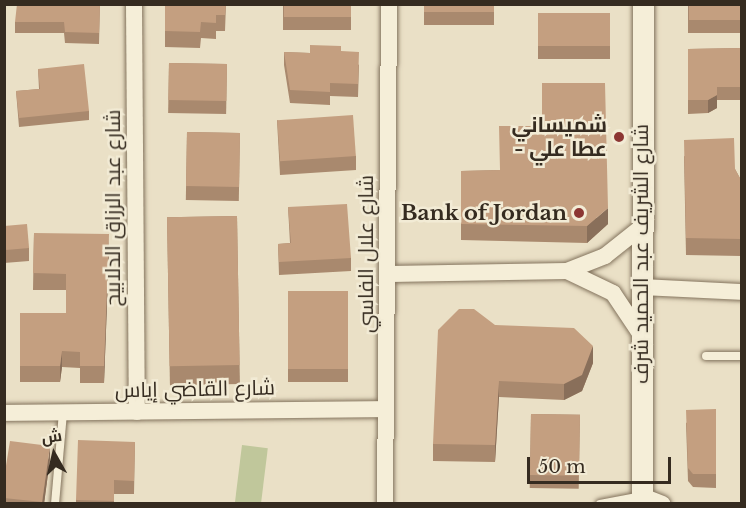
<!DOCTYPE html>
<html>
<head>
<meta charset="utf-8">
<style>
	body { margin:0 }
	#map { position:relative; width:746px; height:508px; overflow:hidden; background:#eae0c6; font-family:"Libre Baskerville",Cairo,serif }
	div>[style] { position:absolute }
	.green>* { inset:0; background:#c0c79b; transform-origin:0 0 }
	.roads { filter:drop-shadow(0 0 2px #83735d) drop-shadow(0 0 2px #83735d) }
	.service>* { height:8px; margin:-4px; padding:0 4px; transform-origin:4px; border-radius:4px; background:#f5eed8 }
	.minor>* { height:16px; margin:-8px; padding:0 8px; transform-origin:8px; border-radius:8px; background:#f5eed8 }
	.tertiary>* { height:21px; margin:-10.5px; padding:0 10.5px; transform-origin:10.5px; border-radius:10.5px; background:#f5eed8 }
	.wall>* { inset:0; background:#a9896e; transform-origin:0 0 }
	.shaded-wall>* { inset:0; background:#896f5a }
	.building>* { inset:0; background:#c49f80; transform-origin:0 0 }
	.dots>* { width:16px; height:16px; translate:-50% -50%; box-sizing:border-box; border:3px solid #f2ebd5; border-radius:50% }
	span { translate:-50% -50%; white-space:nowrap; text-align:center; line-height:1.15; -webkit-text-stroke:5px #f2ebd5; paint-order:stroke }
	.poi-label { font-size:21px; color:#352b20; font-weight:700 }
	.right { translate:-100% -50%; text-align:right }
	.street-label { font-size:21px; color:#352b20 }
	.frame { position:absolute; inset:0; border:6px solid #352b20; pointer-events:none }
	.north { position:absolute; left:24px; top:424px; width:60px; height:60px; -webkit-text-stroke:4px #f2ebd5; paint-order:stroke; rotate:352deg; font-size:16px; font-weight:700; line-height:24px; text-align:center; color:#352b20 }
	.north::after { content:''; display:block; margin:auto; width:21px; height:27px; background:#352b20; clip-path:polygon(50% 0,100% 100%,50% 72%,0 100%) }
	.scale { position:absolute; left:527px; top:457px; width:144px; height:27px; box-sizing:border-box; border:3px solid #352b20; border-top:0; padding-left:8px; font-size:18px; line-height:21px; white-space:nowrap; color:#352b20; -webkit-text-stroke:4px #f2ebd5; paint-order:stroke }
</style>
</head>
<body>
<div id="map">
	<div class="green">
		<div style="left:242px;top:445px;width:26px;height:58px;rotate:7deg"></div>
	</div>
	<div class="roads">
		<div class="service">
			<div style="left:706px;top:356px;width:36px"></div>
			<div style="left:55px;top:504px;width:91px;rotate:-85deg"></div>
			<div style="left:600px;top:504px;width:43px;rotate:-10.8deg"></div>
		</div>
		<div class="minor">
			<div style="left:134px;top:4px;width:408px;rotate:89.6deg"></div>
			<div style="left:567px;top:271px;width:51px;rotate:25.6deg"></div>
			<div style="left:613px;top:293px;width:47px;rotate:56.3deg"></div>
			<div style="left:390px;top:274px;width:177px;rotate:-1deg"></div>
			<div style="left:567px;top:271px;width:41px;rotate:-21.5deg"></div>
			<div style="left:605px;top:256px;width:43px;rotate:-38.5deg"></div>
			<div style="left:640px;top:287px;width:102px;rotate:2.8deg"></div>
			<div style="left:4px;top:413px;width:382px;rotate:-0.6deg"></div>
			<div style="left:642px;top:496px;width:22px;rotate:21deg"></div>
			<div style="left:385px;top:504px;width:500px;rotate:-89.54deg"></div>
		</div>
		<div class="tertiary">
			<div style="left:642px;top:504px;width:500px;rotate:-89.89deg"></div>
		</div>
	</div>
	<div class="wall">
		<div style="clip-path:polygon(100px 4px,99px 44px,65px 43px,64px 33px,15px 33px,15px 22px)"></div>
		<div style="clip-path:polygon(165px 4px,226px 4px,225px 31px,216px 31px,216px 39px,201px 38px,200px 48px,165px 47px)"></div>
		<div style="left:283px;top:4px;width:68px;height:26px"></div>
		<div style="left:424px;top:4px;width:70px;height:21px"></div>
		<div style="left:688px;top:4px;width:53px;height:29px"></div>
		<div style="left:538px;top:13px;width:72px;height:46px"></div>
		<div style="clip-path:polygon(741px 48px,741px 100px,717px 100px,717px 108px,708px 113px,688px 114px,688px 49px)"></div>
		<div style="clip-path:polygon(341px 51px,359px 65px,358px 97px,330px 96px,330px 105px,290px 103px,284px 65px,284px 52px,310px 53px)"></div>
		<div style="left:169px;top:63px;width:58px;height:50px;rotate:1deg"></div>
		<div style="clip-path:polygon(38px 69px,89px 111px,89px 120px,19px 127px,16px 91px,39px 89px)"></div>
		<div style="clip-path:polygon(277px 120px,356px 156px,356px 170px,280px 175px)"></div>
		<div style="left:187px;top:132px;width:53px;height:68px;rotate:1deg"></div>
		<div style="clip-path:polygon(684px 156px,735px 169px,741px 180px,741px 256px,686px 255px)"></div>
		<div style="clip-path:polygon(500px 170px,608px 224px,587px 243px,461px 240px,461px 171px)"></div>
		<div style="clip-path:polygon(288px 207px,351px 258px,351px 271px,279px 275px,278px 244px,290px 243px)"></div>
		<div style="left:237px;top:216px;width:168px;height:70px;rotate:89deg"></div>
		<div style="clip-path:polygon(4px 227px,29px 248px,29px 261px,4px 263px)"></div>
		<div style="clip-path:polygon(34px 233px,109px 251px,104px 383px,80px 383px,80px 368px,62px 367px,60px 382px,20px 382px,20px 313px,66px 313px,66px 290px,33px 290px)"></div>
		<div style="left:288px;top:291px;width:60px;height:91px"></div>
		<div style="clip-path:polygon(495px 325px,593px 363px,582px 391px,564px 400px,499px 397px,495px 462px,433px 461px,433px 444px)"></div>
		<div style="clip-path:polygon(716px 409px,716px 488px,693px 487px,688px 481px,686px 423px)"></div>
		<div style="left:531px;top:414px;width:49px;height:74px;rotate:1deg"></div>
		<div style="clip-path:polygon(135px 442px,134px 494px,114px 494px,114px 504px,76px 504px,76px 500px)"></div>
		<div style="clip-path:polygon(50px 459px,44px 504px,4px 504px,4px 478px)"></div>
	</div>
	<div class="shaded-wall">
		<div style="clip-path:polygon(717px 95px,717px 108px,708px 113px,708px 100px)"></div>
		<div style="clip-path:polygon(608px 208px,608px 224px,587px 243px,587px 226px)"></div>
		<div style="clip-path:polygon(109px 234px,109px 251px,104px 383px,104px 366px)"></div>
		<div style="clip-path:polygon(593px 346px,593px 363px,582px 391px,564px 400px,564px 384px)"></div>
		<div style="clip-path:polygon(62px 351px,62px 367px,60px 382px,60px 366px)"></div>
		<div style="clip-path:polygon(499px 381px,499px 397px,495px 462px,495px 445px)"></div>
		<div style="clip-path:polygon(50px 446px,50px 459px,44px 504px,42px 504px)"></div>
	</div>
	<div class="building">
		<div style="clip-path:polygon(17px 4px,100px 4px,99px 33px,65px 32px,64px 22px,15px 22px)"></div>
		<div style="clip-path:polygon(165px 4px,226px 4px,225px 15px,216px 15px,216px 23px,201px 22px,200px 32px,165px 31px)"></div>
		<div style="left:284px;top:4px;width:67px;height:13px"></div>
		<div style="left:424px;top:4px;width:70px;height:8px"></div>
		<div style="left:689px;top:4px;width:52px;height:16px"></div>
		<div style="left:538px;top:13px;width:72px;height:33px"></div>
		<div style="clip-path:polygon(310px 45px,341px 46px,341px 51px,359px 52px,358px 84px,330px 83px,330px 92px,290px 90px,284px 52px,310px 53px)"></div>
		<div style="clip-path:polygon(741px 48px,741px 87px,717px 87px,717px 95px,708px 100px,688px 100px,688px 49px)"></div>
		<div style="left:169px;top:63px;width:58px;height:37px;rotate:1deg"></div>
		<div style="clip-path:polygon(84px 64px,89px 111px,19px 118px,16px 91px,40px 89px,38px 69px)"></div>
		<div style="clip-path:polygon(542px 83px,605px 83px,608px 208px,587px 226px,461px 224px,461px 171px,500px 170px,499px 126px,542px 126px)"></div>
		<div style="left:353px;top:115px;width:41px;height:76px;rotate:86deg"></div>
		<div style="left:187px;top:132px;width:53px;height:54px;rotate:1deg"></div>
		<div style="clip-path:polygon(734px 138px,735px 169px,741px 180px,741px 239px,686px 238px,684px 140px)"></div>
		<div style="clip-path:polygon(347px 204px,351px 258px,279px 262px,278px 244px,291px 243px,288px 207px)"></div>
		<div style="left:237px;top:216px;width:149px;height:70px;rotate:89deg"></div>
		<div style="left:27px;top:224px;width:24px;height:23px;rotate:85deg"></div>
		<div style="clip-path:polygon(34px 233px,109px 234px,104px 366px,80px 366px,80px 352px,62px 351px,60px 366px,20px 366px,20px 313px,66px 313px,66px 274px,33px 273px)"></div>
		<div style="left:288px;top:291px;width:60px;height:78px"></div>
		<div style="clip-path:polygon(459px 309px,474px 309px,495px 325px,574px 328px,593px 346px,582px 375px,564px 384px,499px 381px,495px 445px,433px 444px,438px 330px)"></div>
		<div style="clip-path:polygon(716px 409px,716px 474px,693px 474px,688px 468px,686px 410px)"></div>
		<div style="left:531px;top:414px;width:49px;height:61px;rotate:1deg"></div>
		<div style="clip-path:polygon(78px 440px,135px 442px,134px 481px,114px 480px,114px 501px,76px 500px)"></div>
		<div style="clip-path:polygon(10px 441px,50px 446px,42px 502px,4px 498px,4px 478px)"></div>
	</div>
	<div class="dots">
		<div style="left:619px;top:137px;background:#8c3633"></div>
		<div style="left:579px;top:213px;background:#8c3633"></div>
	</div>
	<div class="poi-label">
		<span class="right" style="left:607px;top:137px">شميساني<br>- عطا علي</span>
		<span class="right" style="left:567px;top:213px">Bank of Jordan</span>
	</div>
	<div class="street-label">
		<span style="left:113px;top:208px;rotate:-90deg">شارع عبد الرزاق الدلابيح</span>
		<span style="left:366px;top:254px;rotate:-90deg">شارع علال الفاسي</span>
		<span style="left:641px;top:254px;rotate:-90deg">شارع الشريف عبد الحميد شرف</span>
		<span style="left:195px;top:389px;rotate:-1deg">شارع القاضي إياس</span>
	</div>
	<div class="frame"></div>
	<div class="north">ش</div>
	<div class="scale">50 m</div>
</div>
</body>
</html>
